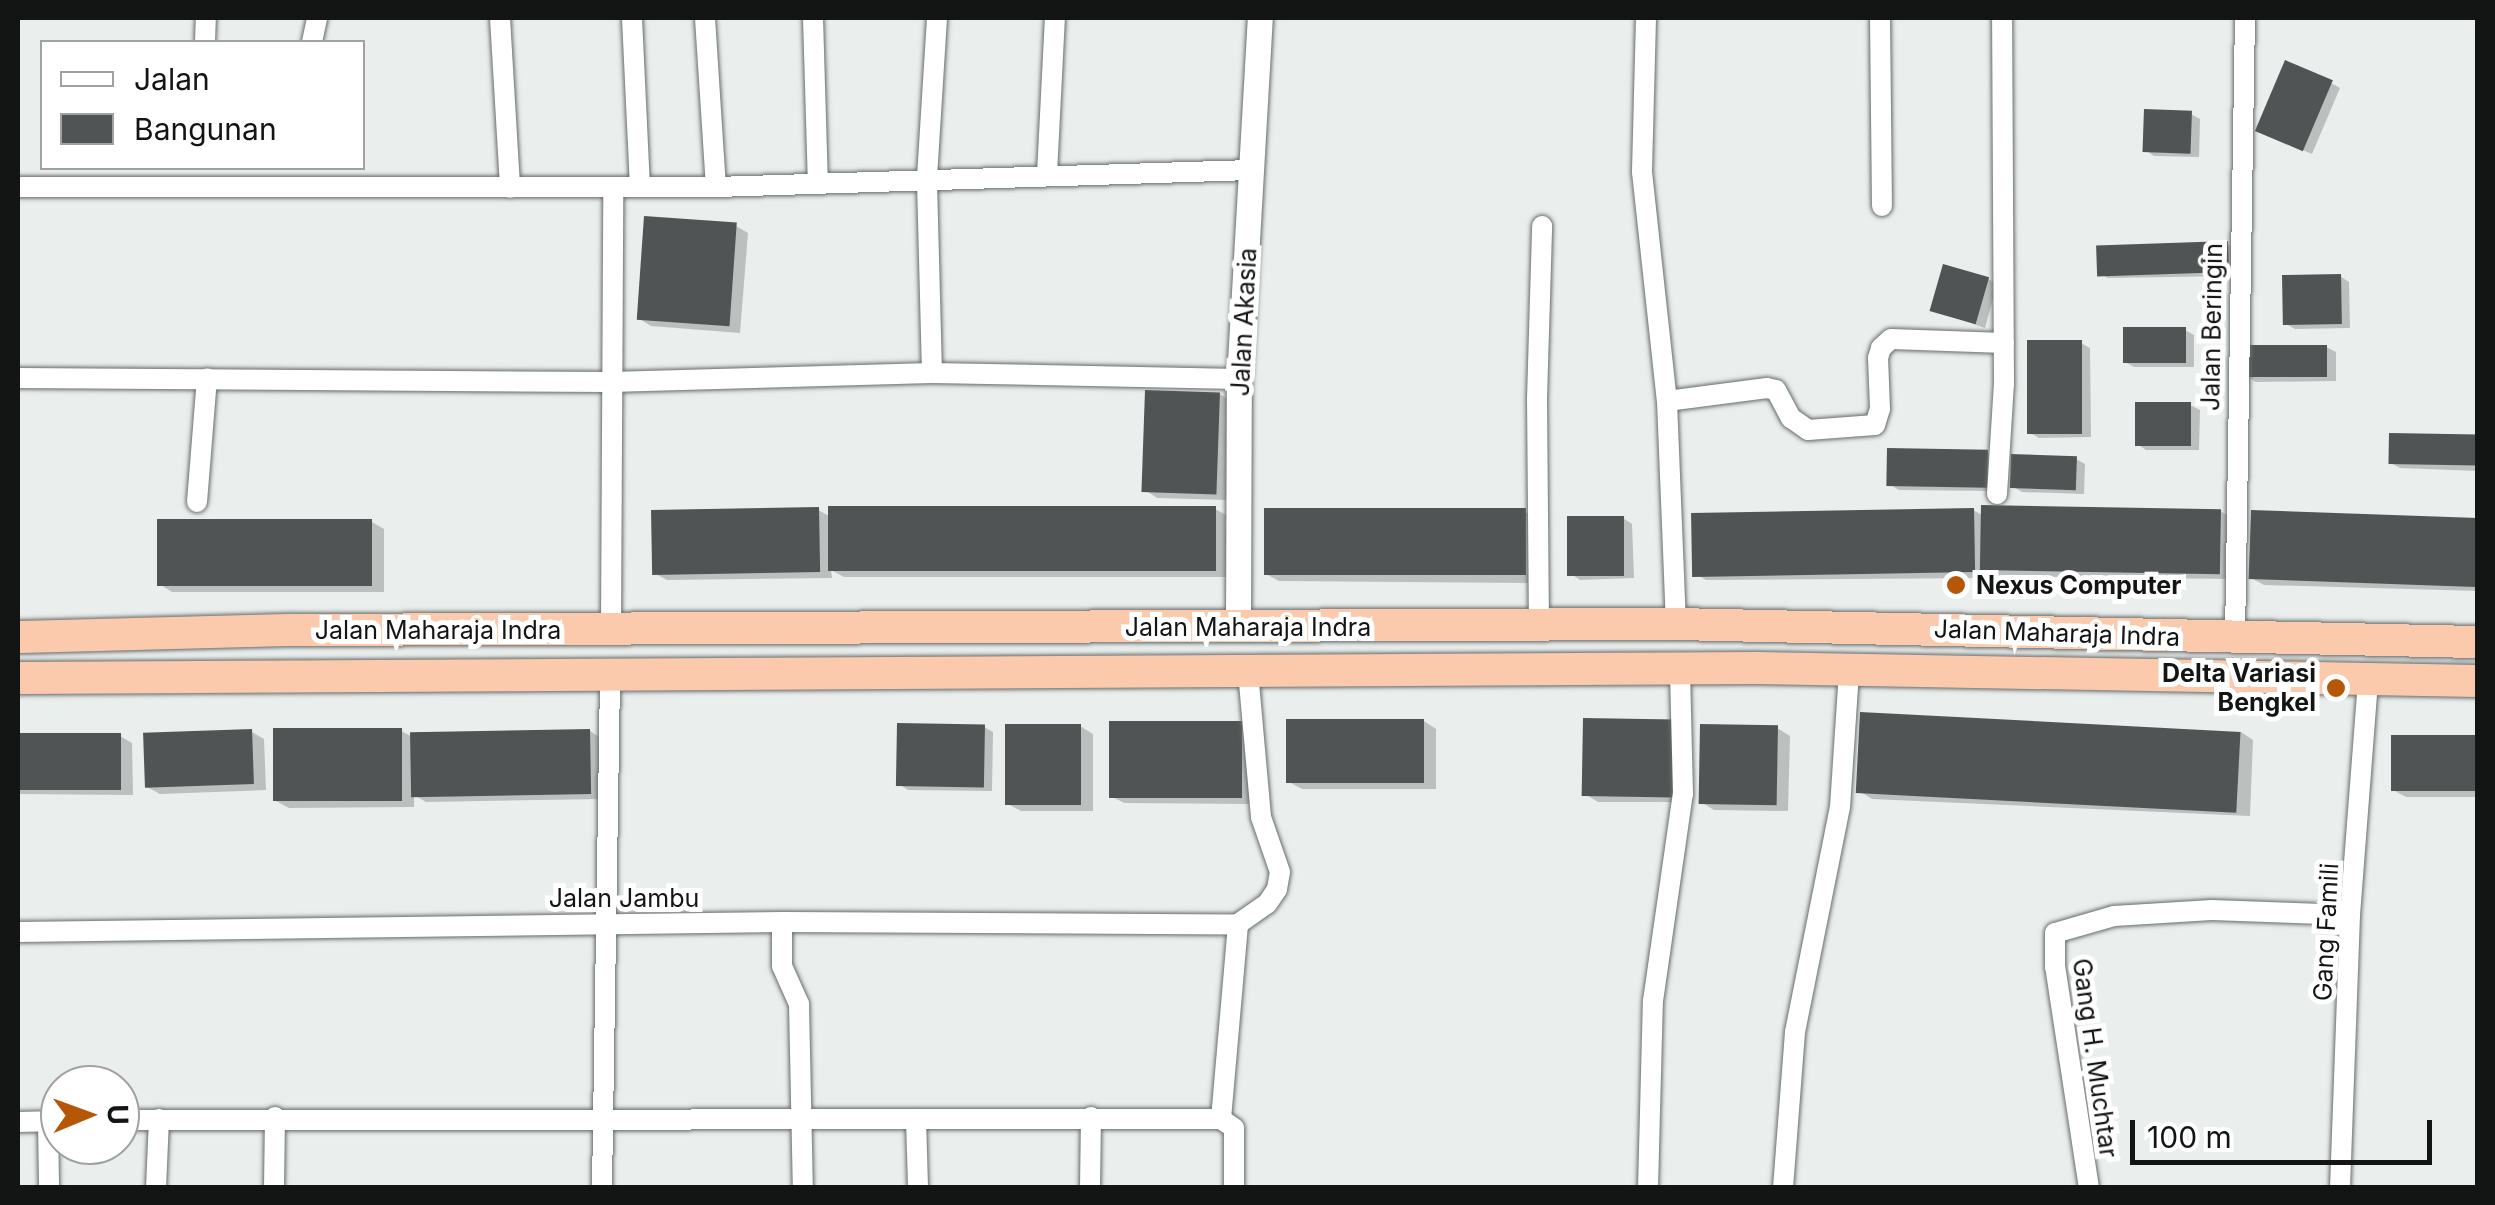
<!DOCTYPE html>
<html>
<head>
<meta charset="utf-8">
<style>
	body { margin:0 }
	#map { position:relative; width:2495px; height:1205px; overflow:hidden; background:#eaefee; font-family:Inter,sans-serif }
	div>[style] { position:absolute }
	.shadow>* { inset:0; background:#0003 }
	.building>* { inset:0; background:#515454; transform-origin:0 0 }
	.roads { filter:drop-shadow(0 0 2px #686c6b) drop-shadow(0 0 2px #686c6b) }
	.minor>* { height:20px; margin:-10px; padding:0 10px; transform-origin:10px; border-radius:10px; background:#fff }
	.tertiary>* { height:25px; margin:-12.5px; padding:0 12.5px; transform-origin:12.5px; border-radius:12.5px; background:#fff }
	.trunk>* { height:32px; margin:-16px; padding:0 16px; transform-origin:16px; border-radius:16px; background:#fbcaac }
	.dots>* { width:28px; height:28px; translate:-50% -50%; box-sizing:border-box; border:5px solid #fff; border-radius:50% }
	span { translate:-50% -50%; white-space:nowrap; text-align:center; line-height:1.15; -webkit-text-stroke:10px #fff; paint-order:stroke }
	.street-label { font-size:25px; color:#131414 }
	.poi-label { font-size:25px; color:#131414; font-weight:700 }
	.left { translate:0 -50%; text-align:left }
	.right { translate:-100% -50%; text-align:right }
	.frame { position:absolute; inset:0; border:20px solid #131414; pointer-events:none }
	.legend { position:absolute; left:40px; top:40px; width:325px; height:130px; box-sizing:border-box; background:#fff; border:2px solid #a1a1a1; margin:0; padding:12px 18px; list-style:none; font-size:30px; color:#131414 }
	.legend li { display:flex; align-items:center; gap:20px; height:50px }
	.legend b { width:50px; border:2px solid #a1a1a1 }
	.north { position:absolute; left:40px; top:1065px; width:100px; height:100px; box-sizing:border-box; background:#fff; border:2px solid #a1a1a1; border-radius:50%; rotate:89deg; font-size:28px; font-weight:700; line-height:40px; text-align:center; color:#131414 }
	.north::after { content:''; display:block; margin:auto; width:35px; height:45px; background:#b55707; clip-path:polygon(50% 0,100% 100%,50% 72%,0 100%) }
	.scale { position:absolute; left:2130px; top:1120px; width:302px; height:45px; box-sizing:border-box; border:5px solid #131414; border-top:0; padding-left:12px; font-size:30px; line-height:35px; white-space:nowrap; color:#131414; -webkit-text-stroke:8px #fff; paint-order:stroke }
</style>
</head>
<body>
<div id="map">
	<div class="shadow">
		<div style="clip-path:polygon(2331px 83px,2340px 88px,2312px 154px,2266px 134px)"></div>
		<div style="clip-path:polygon(2191px 114px,2200px 119px,2199px 157px,2154px 156px,2145px 150px)"></div>
		<div style="clip-path:polygon(736px 226px,748px 233px,740px 333px,651px 326px,638px 318px)"></div>
		<div style="clip-path:polygon(2228px 244px,2237px 249px,2237px 276px,2108px 278px,2099px 273px)"></div>
		<div style="clip-path:polygon(2340px 276px,2349px 282px,2350px 328px,2295px 329px,2286px 324px)"></div>
		<div style="clip-path:polygon(1988px 279px,1997px 284px,1985px 328px,1933px 310px)"></div>
		<div style="clip-path:polygon(2185px 330px,2194px 335px,2194px 367px,2134px 367px,2125px 362px)"></div>
		<div style="clip-path:polygon(2081px 343px,2090px 348px,2091px 437px,2039px 438px,2030px 433px)"></div>
		<div style="clip-path:polygon(2326px 347px,2336px 352px,2336px 381px,2256px 382px,2247px 377px)"></div>
		<div style="clip-path:polygon(1220px 394px,1232px 402px,1229px 500px,1157px 498px,1145px 490px)"></div>
		<div style="clip-path:polygon(2190px 405px,2200px 410px,2199px 450px,2146px 450px,2137px 444px)"></div>
		<div style="clip-path:polygon(2478px 438px,2478px 471px,2400px 468px,2391px 463px)"></div>
		<div style="clip-path:polygon(1987px 452px,1996px 457px,1996px 491px,1899px 490px,1889px 484px)"></div>
		<div style="clip-path:polygon(2076px 459px,2085px 464px,2084px 494px,2022px 492px,2013px 487px)"></div>
		<div style="clip-path:polygon(1215px 509px,1228px 516px,1228px 577px,844px 577px,831px 570px,832px 578px,667px 580px,654px 573px,818px 510px,831px 517px)"></div>
		<div style="clip-path:polygon(1973px 510px,1984px 516px,2220px 511px,2233px 518px,2232px 579px,1996px 576px,1987px 571px,1987px 578px,1706px 580px,1694px 573px)"></div>
		<div style="clip-path:polygon(1525px 512px,1538px 519px,1537px 583px,1279px 581px,1266px 574px)"></div>
		<div style="clip-path:polygon(1623px 518px,1632px 524px,1634px 578px,1580px 580px,1571px 574px)"></div>
		<div style="clip-path:polygon(2478px 519px,2478px 591px,2264px 585px,2251px 578px)"></div>
		<div style="clip-path:polygon(372px 522px,384px 529px,384px 592px,172px 592px,159px 584px)"></div>
		<div style="clip-path:polygon(1424px 721px,1436px 729px,1436px 789px,1302px 789px,1289px 782px)"></div>
		<div style="clip-path:polygon(1586px 721px,1686px 802px,1598px 802px,1585px 794px)"></div>
		<div style="clip-path:polygon(1241px 724px,1254px 732px,1253px 804px,1124px 803px,1111px 796px)"></div>
		<div style="clip-path:polygon(1080px 726px,1093px 734px,1093px 811px,1021px 811px,1008px 804px)"></div>
		<div style="clip-path:polygon(984px 727px,993px 732px,992px 791px,908px 790px,899px 784px)"></div>
		<div style="clip-path:polygon(1777px 728px,1790px 736px,1788px 811px,1714px 810px,1701px 802px)"></div>
		<div style="clip-path:polygon(401px 731px,413px 737px,590px 731px,602px 739px,603px 799px,426px 802px,414px 795px,414px 807px,289px 808px,276px 801px)"></div>
		<div style="clip-path:polygon(252px 732px,264px 739px,266px 790px,160px 794px,147px 787px)"></div>
		<div style="clip-path:polygon(2241px 732px,2253px 740px,2250px 816px,1872px 799px,1859px 791px)"></div>
		<div style="clip-path:polygon(120px 736px,132px 743px,133px 795px,18px 794px,18px 737px)"></div>
		<div style="clip-path:polygon(2478px 738px,2478px 797px,2406px 797px,2393px 790px)"></div>
	</div>
	<div class="building">
		<div style="left:2285px;top:60px;width:52px;height:77px;rotate:23deg"></div>
		<div style="left:2144px;top:109px;width:48px;height:43px;rotate:2deg"></div>
		<div style="left:644px;top:216px;width:93px;height:104px;rotate:4deg"></div>
		<div style="left:2228px;top:241px;width:31px;height:132px;rotate:88deg"></div>
		<div style="left:1943px;top:264px;width:48px;height:49px;rotate:16deg"></div>
		<div style="left:2341px;top:274px;width:50px;height:59px;rotate:89deg"></div>
		<div style="left:2123px;top:327px;width:63px;height:36px"></div>
		<div style="left:2082px;top:340px;width:94px;height:55px;rotate:90deg"></div>
		<div style="left:2327px;top:345px;width:32px;height:83px;rotate:90deg"></div>
		<div style="left:1145px;top:390px;width:75px;height:102px;rotate:2deg"></div>
		<div style="left:2135px;top:402px;width:56px;height:44px"></div>
		<div style="left:2389px;top:433px;width:89px;height:31px;rotate:1deg"></div>
		<div style="left:1887px;top:448px;width:101px;height:38px;rotate:1deg"></div>
		<div style="left:2011px;top:454px;width:66px;height:34px;rotate:2deg"></div>
		<div style="left:1981px;top:505px;width:240px;height:65px;rotate:1deg"></div>
		<div style="left:828px;top:506px;width:388px;height:65px"></div>
		<div style="left:819px;top:507px;width:65px;height:168px;rotate:89deg"></div>
		<div style="left:1264px;top:508px;width:262px;height:67px"></div>
		<div style="left:1974px;top:508px;width:64px;height:283px;rotate:89deg"></div>
		<div style="left:2251px;top:510px;width:227px;height:69px;rotate:2deg"></div>
		<div style="left:1567px;top:516px;width:57px;height:60px"></div>
		<div style="left:157px;top:519px;width:215px;height:67px"></div>
		<div style="left:1860px;top:712px;width:381px;height:81px;rotate:3deg"></div>
		<div style="left:1583px;top:718px;width:92px;height:78px;rotate:1deg"></div>
		<div style="left:1286px;top:719px;width:138px;height:64px"></div>
		<div style="left:1109px;top:721px;width:133px;height:77px"></div>
		<div style="left:897px;top:723px;width:88px;height:63px;rotate:1deg"></div>
		<div style="left:1005px;top:724px;width:76px;height:81px"></div>
		<div style="left:1700px;top:724px;width:78px;height:80px;rotate:1deg"></div>
		<div style="left:402px;top:728px;width:73px;height:129px;rotate:90deg"></div>
		<div style="left:252px;top:729px;width:55px;height:109px;rotate:88deg"></div>
		<div style="left:590px;top:729px;width:65px;height:180px;rotate:89deg"></div>
		<div style="left:121px;top:733px;width:57px;height:103px;rotate:90deg"></div>
		<div style="left:2391px;top:735px;width:87px;height:56px"></div>
	</div>
	<div class="roads">
		<div class="minor">
			<div style="left:500px;top:18px;width:170px;rotate:86.6deg"></div>
			<div style="left:632px;top:18px;width:168px;rotate:87.3deg"></div>
			<div style="left:705px;top:18px;width:169px;rotate:86.3deg"></div>
			<div style="left:813px;top:18px;width:166px;rotate:88.3deg"></div>
			<div style="left:1646px;top:18px;width:154px;rotate:91.5deg"></div>
			<div style="left:1642px;top:172px;width:230px;rotate:83.8deg"></div>
			<div style="left:1667px;top:401px;width:223px;rotate:87.7deg"></div>
			<div style="left:1880px;top:18px;width:188px;rotate:89.4deg"></div>
			<div style="left:205px;top:42px;width:24px;rotate:-88deg"></div>
			<div style="left:312px;top:42px;width:25px;rotate:-78deg"></div>
			<div style="left:1047px;top:174px;width:156px;rotate:-87.1deg"></div>
			<div style="left:18px;top:187px;width:698px"></div>
			<div style="left:716px;top:187px;width:536px;rotate:-1.82deg"></div>
			<div style="left:932px;top:373px;width:196px;rotate:-91.5deg"></div>
			<div style="left:927px;top:177px;width:159px;rotate:-86.4deg"></div>
			<div style="left:18px;top:378px;width:592px;rotate:0.39deg"></div>
			<div style="left:610px;top:382px;width:322px;rotate:-1.6deg"></div>
			<div style="left:932px;top:373px;width:307px;rotate:1.1deg"></div>
			<div style="left:1667px;top:401px;width:101px;rotate:-7.4deg"></div>
			<div style="left:1767px;top:388px;width:9px;rotate:13deg"></div>
			<div style="left:1776px;top:390px;width:32px;rotate:62deg"></div>
			<div style="left:1791px;top:418px;width:21px;rotate:35deg"></div>
			<div style="left:1808px;top:430px;width:67px;rotate:-4.3deg"></div>
			<div style="left:1875px;top:425px;width:17px;rotate:-73deg"></div>
			<div style="left:1880px;top:409px;width:51px;rotate:-92.2deg"></div>
			<div style="left:1878px;top:358px;width:10px;rotate:-73deg"></div>
			<div style="left:1881px;top:348px;width:13px;rotate:-42deg"></div>
			<div style="left:1891px;top:339px;width:113px;rotate:2deg"></div>
			<div style="left:1997px;top:494px;width:110px;rotate:-86.4deg"></div>
			<div style="left:2004px;top:384px;width:366px;rotate:-90.3deg"></div>
			<div style="left:197px;top:502px;width:124px;rotate:-85.4deg"></div>
			<div style="left:1539px;top:627px;width:228px;rotate:-90.5deg"></div>
			<div style="left:1537px;top:399px;width:173px;rotate:-88.3deg"></div>
			<div style="left:611px;top:629px;width:442px;rotate:-89.7deg"></div>
			<div style="left:2235px;top:638px;width:620px;rotate:-89.08deg"></div>
			<div style="left:782px;top:922px;width:44px;rotate:90deg"></div>
			<div style="left:782px;top:966px;width:42px;rotate:65.9deg"></div>
			<div style="left:799px;top:1004px;width:184px;rotate:88.8deg"></div>
			<div style="left:18px;top:932px;width:764px;rotate:-0.75deg"></div>
			<div style="left:782px;top:922px;width:456px;rotate:0.3deg"></div>
			<div style="left:1238px;top:924px;width:35px;rotate:-35deg"></div>
			<div style="left:1267px;top:904px;width:18px;rotate:-56deg"></div>
			<div style="left:1277px;top:889px;width:17px;rotate:-80deg"></div>
			<div style="left:1280px;top:872px;width:58px;rotate:-109.1deg"></div>
			<div style="left:1261px;top:817px;width:148px;rotate:-95.1deg"></div>
			<div style="left:916px;top:1119px;width:69px;rotate:88.3deg"></div>
			<div style="left:1221px;top:1119px;width:196px;rotate:-85deg"></div>
			<div style="left:120px;top:1120px;width:1101px;rotate:-0.05deg"></div>
			<div style="left:1221px;top:1119px;width:16px;rotate:35deg"></div>
			<div style="left:1234px;top:1128px;width:60px;rotate:90deg"></div>
			<div style="left:48px;top:1121px;width:67px;rotate:89.1deg"></div>
			<div style="left:18px;top:1122px;width:40px;rotate:-1.4deg"></div>
			<div style="left:156px;top:1188px;width:69px;rotate:-87.5deg"></div>
			<div style="left:274px;top:1188px;width:71px;rotate:-89.2deg"></div>
			<div style="left:602px;top:1188px;width:512px;rotate:-89.1deg"></div>
			<div style="left:1090px;top:1188px;width:71px;rotate:-89.2deg"></div>
			<div style="left:1648px;top:1188px;width:187px;rotate:-88.5deg"></div>
			<div style="left:1653px;top:1001px;width:209px;rotate:-81.8deg"></div>
			<div style="left:1683px;top:794px;width:126px;rotate:-91.4deg"></div>
			<div style="left:1783px;top:1188px;width:156px;rotate:-85.6deg"></div>
			<div style="left:1795px;top:1032px;width:229px;rotate:-78.7deg"></div>
			<div style="left:1840px;top:807px;width:137px;rotate:-86.2deg"></div>
			<div style="left:2089px;top:1188px;width:224px;rotate:-98.7deg"></div>
			<div style="left:2055px;top:967px;width:34px;rotate:-90deg"></div>
			<div style="left:2055px;top:933px;width:61px;rotate:-16.1deg"></div>
			<div style="left:2114px;top:916px;width:98px;rotate:-3.5deg"></div>
			<div style="left:2212px;top:910px;width:138px;rotate:2.1deg"></div>
			<div style="left:2340px;top:1188px;width:273px;rotate:-87.9deg"></div>
			<div style="left:2350px;top:915px;width:237px;rotate:-85.6deg"></div>
		</div>
		<div class="tertiary">
			<div style="left:1238px;top:626px;width:247px;rotate:-89.8deg"></div>
			<div style="left:1239px;top:379px;width:362px;rotate:-86.7deg"></div>
		</div>
		<div class="trunk">
			<div style="left:18px;top:637px;width:272px;rotate:-1.5deg"></div>
			<div style="left:290px;top:630px;width:1386px;rotate:-0.25deg"></div>
			<div style="left:1676px;top:624px;width:802px;rotate:1.29deg"></div>
			<div style="left:18px;top:678px;width:1739px;rotate:-0.33deg"></div>
			<div style="left:1757px;top:668px;width:721px;rotate:1.03deg"></div>
		</div>
	</div>
	<div class="dots">
		<div style="left:1956px;top:585px;background:#b55707"></div>
		<div style="left:2336px;top:688px;background:#b55707"></div>
	</div>
	<div class="street-label">
		<span style="left:1244px;top:322px;rotate:-87deg">Jalan Akasia</span>
		<span style="left:2212px;top:327px;rotate:-89deg">Jalan Beringin</span>
		<span style="left:1248px;top:627px">Jalan Maharaja Indra</span>
		<span style="left:438px;top:630px">Jalan Maharaja Indra</span>
		<span style="left:2057px;top:633px;rotate:2deg">Jalan Maharaja Indra</span>
		<span style="left:624px;top:898px">Jalan Jambu</span>
		<span style="left:2326px;top:932px;rotate:-87deg">Gang Famili</span>
		<span style="left:2095px;top:1058px;rotate:82deg">Gang H. Muchtar</span>
	</div>
	<div class="poi-label">
		<span class="left" style="left:1976px;top:585px">Nexus Computer</span>
		<span class="right" style="left:2316px;top:688px">Delta Variasi<br>Bengkel</span>
	</div>
	<div class="frame"></div>
	<ul class="legend">
	<li><b style="height:12px;background:#fff"></b>Jalan</li>
	<li><b style="height:28px;background:#515454"></b>Bangunan</li>
	</ul>
	<div class="north">U</div>
	<div class="scale">100 m</div>
</div>
</body>
</html>
